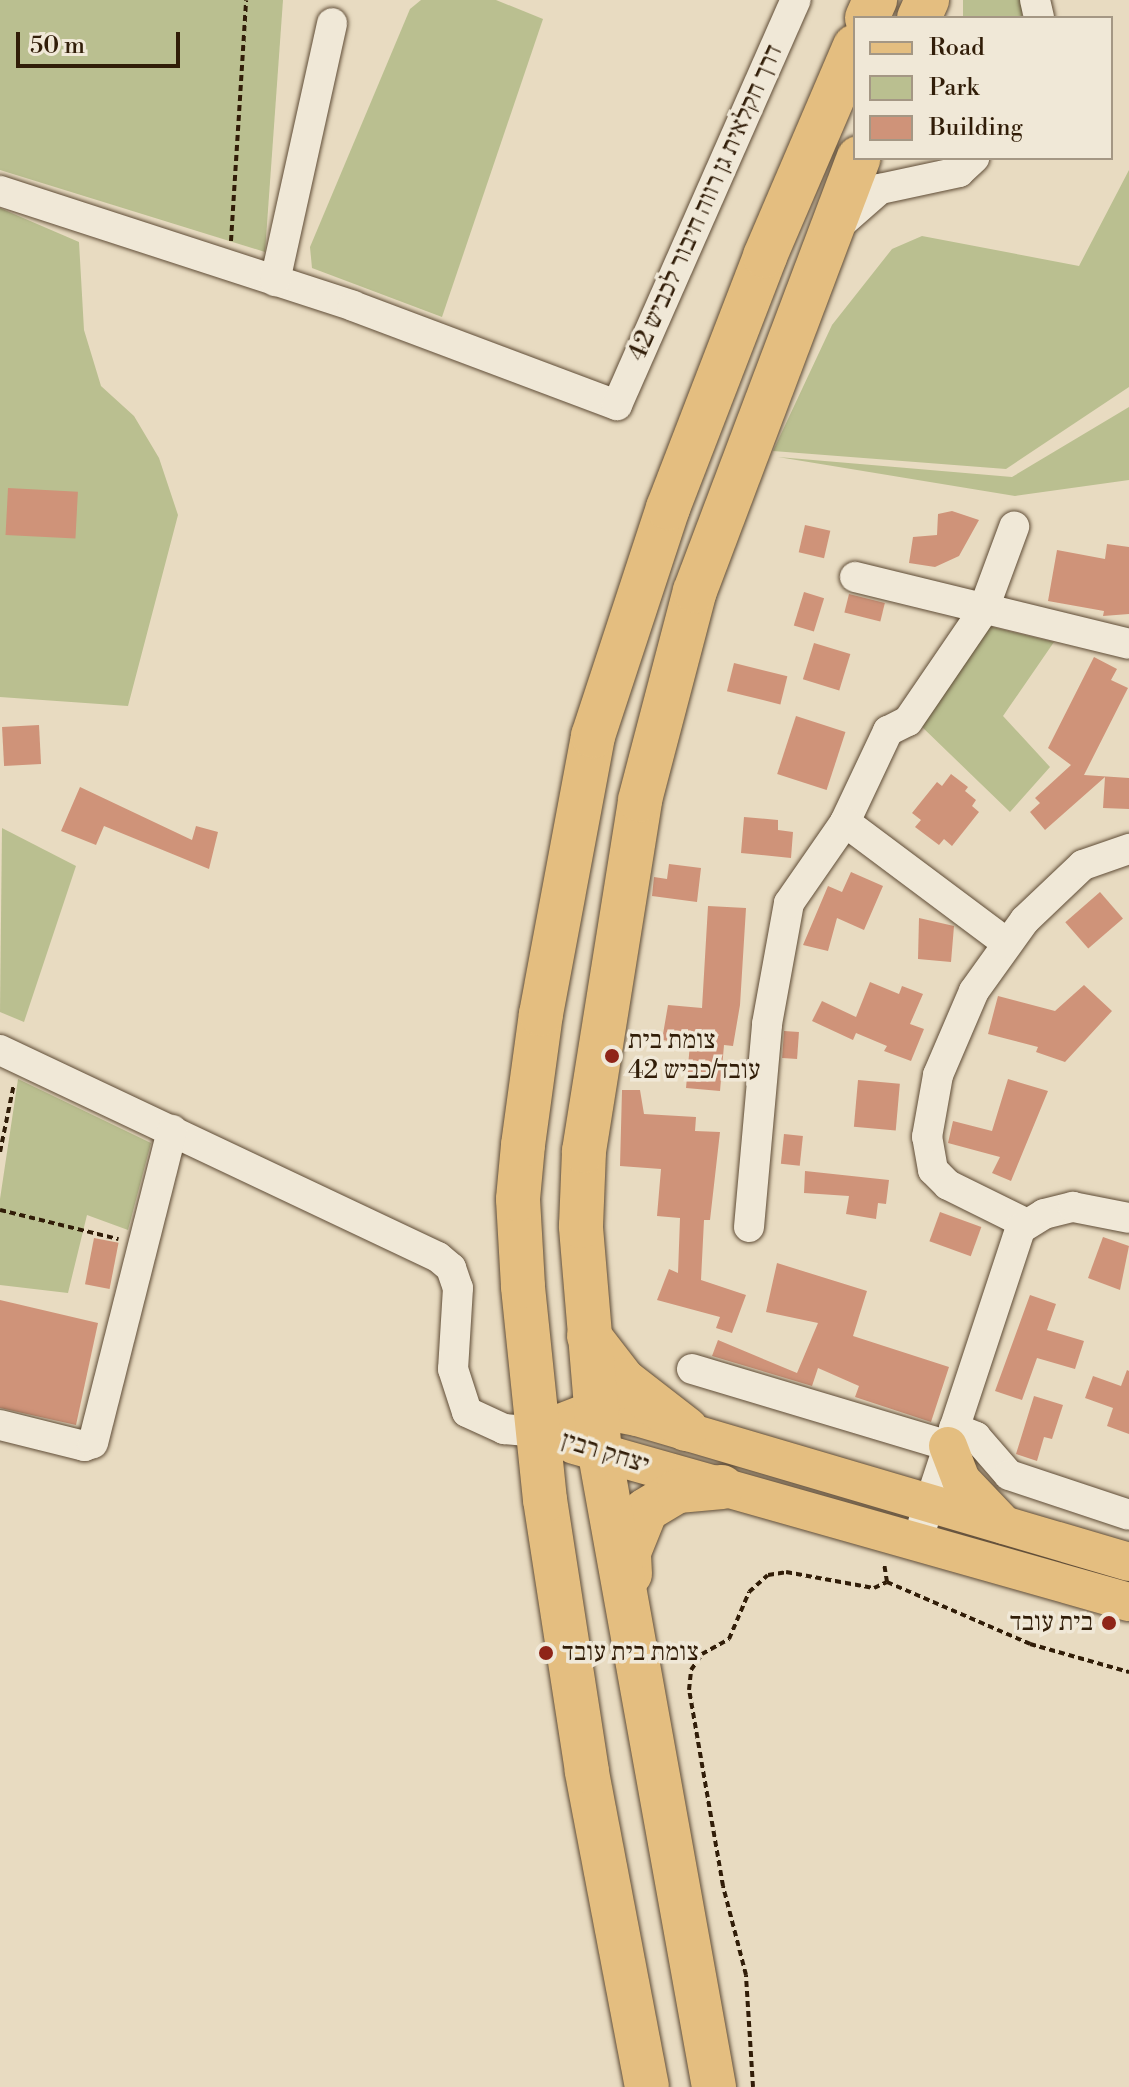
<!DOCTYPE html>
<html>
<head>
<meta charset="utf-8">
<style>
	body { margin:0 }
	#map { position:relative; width:1129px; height:2087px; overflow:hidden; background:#e8dbc1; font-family:"Libre Bodoni","Frank Ruhl Libre",serif }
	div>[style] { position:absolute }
	.green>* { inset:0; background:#babf90; transform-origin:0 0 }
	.building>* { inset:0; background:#cf9379; transform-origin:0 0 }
	.path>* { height:4px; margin-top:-2px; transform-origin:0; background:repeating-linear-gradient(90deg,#311d08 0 6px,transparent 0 10px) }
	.roads { filter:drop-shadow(0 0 2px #5f4c36) drop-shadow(0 0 2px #5f4c36) }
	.minor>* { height:30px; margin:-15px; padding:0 15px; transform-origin:15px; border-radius:15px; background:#f0e8d7 }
	.major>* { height:38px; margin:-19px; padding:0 19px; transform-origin:19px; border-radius:19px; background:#e4be80 }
	.highway>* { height:44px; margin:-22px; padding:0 22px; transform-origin:22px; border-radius:22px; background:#e4be80 }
	.dots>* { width:22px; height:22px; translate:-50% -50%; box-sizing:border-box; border:4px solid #f0e8d7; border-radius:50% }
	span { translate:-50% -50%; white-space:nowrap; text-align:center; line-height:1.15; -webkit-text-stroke:7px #f0e8d7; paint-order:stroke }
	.street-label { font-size:26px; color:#311d08 }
	.poi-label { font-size:26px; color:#311d08 }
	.left { translate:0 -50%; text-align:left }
	.right { translate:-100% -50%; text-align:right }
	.legend { position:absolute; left:853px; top:16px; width:260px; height:144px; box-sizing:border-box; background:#f0e8d7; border:2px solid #a49784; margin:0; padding:10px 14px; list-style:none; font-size:24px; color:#311d08 }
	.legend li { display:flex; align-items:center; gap:16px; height:40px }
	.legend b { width:40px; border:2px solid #a49784 }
	.scale { position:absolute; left:16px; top:32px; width:164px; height:36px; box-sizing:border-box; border:4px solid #311d08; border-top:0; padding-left:10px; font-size:24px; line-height:28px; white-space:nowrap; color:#311d08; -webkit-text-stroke:6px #f0e8d7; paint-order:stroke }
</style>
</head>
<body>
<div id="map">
	<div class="green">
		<div style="clip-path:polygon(0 0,283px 0,265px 252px,0 170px)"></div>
		<div style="clip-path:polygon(421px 0,496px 0,543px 19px,442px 317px,312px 268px,310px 247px,410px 9px)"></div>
		<div style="left:963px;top:0;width:59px;height:19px"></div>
		<div style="clip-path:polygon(1129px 170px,1129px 387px,1006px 469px,773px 451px,832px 325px,892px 249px,922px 236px,1079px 266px)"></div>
		<div style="clip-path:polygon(0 208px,79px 242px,84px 330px,101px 386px,134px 416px,159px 458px,178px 515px,128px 706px,0 697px)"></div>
		<div style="clip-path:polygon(1129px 407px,1129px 480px,1015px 496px,778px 457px,1012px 477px)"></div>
		<div style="clip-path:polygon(984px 625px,1054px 642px,1003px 716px,1050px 767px,1010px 812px,920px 725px)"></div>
		<div style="clip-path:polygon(2px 828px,76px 866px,24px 1022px,0 1012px)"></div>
		<div style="clip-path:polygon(18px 1079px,151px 1143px,128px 1230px,87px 1215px,68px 1293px,0 1285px,0 1199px)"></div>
	</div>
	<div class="building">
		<div style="left:8px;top:488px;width:70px;height:47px;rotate:3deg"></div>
		<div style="clip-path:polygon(952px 511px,979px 520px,959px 556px,935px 567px,909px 563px,913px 537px,937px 535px,938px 514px)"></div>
		<div style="left:805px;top:525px;width:26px;height:28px;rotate:13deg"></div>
		<div style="clip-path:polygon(1107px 544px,1129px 547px,1129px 614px,1103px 616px,1104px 611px,1048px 601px,1057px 550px,1105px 559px)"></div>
		<div style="left:804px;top:592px;width:21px;height:35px;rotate:17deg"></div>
		<div style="left:849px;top:594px;width:37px;height:19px;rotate:14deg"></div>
		<div style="left:814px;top:643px;width:38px;height:38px;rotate:17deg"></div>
		<div style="clip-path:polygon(1094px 657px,1117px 669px,1111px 680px,1128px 688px,1084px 775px,1129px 778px,1129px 809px,1103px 808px,1105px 777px,1045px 830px,1030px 812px,1040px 803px,1035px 798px,1071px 765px,1048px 748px)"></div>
		<div style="left:734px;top:663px;width:55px;height:29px;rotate:14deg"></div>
		<div style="left:796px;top:716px;width:52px;height:61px;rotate:18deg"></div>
		<div style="left:39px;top:725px;width:39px;height:37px;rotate:87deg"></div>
		<div style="clip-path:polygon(951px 774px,968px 787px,965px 791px,976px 800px,972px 806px,979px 812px,952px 846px,944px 839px,939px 845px,915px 827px,921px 820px,912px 813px,937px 782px,942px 786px)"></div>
		<div style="clip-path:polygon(80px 787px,192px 840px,196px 826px,218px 832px,209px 869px,104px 826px,96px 845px,61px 831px)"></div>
		<div style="clip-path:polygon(744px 817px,778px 820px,778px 830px,793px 832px,791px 858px,741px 853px)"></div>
		<div style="clip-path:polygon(669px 864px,701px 868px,697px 902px,652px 896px,654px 877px,667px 879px)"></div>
		<div style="clip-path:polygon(851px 872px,883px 886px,864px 930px,837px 918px,828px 951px,803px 945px,828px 886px,842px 892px)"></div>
		<div style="left:1100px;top:892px;width:35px;height:46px;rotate:49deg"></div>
		<div style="clip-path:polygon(708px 906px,746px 908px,740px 1005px,733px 1046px,724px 1045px,720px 1091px,686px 1088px,690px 1044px,662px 1040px,668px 1005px,702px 1008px)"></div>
		<div style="clip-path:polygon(919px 918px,954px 926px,951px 962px,918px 959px)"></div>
		<div style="clip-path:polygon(870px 982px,899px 994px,902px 986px,923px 994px,910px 1024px,924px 1029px,911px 1061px,884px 1051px,887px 1046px,856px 1033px,853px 1040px,812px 1021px,822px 1001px,856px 1017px)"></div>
		<div style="clip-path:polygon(1084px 985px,1112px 1011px,1065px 1062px,1036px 1052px,1038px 1047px,988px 1034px,998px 996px,1055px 1011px)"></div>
		<div style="left:784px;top:1031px;width:15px;height:27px;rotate:4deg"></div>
		<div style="clip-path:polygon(1008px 1079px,1048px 1091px,1011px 1181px,992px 1173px,1000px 1157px,948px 1143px,953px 1121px,992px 1131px)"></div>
		<div style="left:858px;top:1080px;width:42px;height:47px;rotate:5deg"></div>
		<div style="clip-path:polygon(622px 1090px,640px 1090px,644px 1114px,696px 1117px,695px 1131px,720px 1132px,710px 1220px,704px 1220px,701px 1280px,746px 1295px,732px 1333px,716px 1328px,720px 1317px,657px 1300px,669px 1269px,678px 1273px,680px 1218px,657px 1216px,661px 1169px,620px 1166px)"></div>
		<div style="left:784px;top:1134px;width:19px;height:30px;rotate:6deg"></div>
		<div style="clip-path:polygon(805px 1171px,889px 1180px,886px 1204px,878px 1203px,876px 1219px,846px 1214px,849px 1196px,804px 1193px)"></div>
		<div style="left:940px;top:1212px;width:44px;height:31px;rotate:20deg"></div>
		<div style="clip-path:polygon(1103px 1237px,1129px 1246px,1120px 1290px,1088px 1278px)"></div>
		<div style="left:94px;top:1238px;width:25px;height:47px;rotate:11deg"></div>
		<div style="clip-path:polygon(777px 1263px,867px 1291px,853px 1336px,949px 1367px,931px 1422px,855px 1397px,859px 1386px,818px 1368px,812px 1386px,712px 1356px,718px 1340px,797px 1373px,818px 1323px,766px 1312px)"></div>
		<div style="clip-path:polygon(1030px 1295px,1056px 1304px,1047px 1330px,1084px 1341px,1075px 1369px,1037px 1358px,1022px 1400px,995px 1391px)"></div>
		<div style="clip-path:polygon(0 1300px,98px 1323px,76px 1425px,0 1408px)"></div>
		<div style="clip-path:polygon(1127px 1370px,1129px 1371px,1129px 1434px,1107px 1426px,1113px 1408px,1085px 1398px,1093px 1376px,1121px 1386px)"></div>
		<div style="clip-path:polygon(1034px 1396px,1063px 1405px,1052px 1439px,1044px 1437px,1037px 1461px,1016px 1454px)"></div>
	</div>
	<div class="path">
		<div style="left:231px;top:241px;width:241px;rotate:-86.4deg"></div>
		<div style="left:0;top:1152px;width:69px;rotate:-78.4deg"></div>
		<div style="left:0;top:1210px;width:122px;rotate:13.8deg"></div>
		<div style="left:887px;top:1582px;width:156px;rotate:23.4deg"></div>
		<div style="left:1030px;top:1644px;width:103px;rotate:15.8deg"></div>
		<div style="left:753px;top:2087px;width:112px;rotate:-93.6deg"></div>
		<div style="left:746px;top:1975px;width:92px;rotate:-104.5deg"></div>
		<div style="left:723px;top:1886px;width:199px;rotate:-99.8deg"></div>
		<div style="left:689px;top:1690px;width:20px;rotate:-84deg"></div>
		<div style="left:691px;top:1670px;width:19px;rotate:-55deg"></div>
		<div style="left:702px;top:1654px;width:31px;rotate:-29deg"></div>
		<div style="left:729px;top:1639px;width:51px;rotate:-66.9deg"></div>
		<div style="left:749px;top:1592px;width:25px;rotate:-42deg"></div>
		<div style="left:768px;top:1575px;width:18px;rotate:-9deg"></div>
		<div style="left:786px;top:1572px;width:89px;rotate:10.3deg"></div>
		<div style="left:874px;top:1588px;width:14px;rotate:-25deg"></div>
		<div style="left:887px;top:1582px;width:20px;rotate:-99deg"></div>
	</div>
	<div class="roads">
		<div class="minor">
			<div style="left:1035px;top:0;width:18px;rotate:77deg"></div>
			<div style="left:0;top:191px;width:371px;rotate:18deg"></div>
			<div style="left:353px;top:306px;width:282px;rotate:20.6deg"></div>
			<div style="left:617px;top:405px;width:443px;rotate:-66.2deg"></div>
			<div style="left:839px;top:225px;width:55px;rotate:-41.3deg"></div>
			<div style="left:880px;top:189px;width:81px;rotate:-12.1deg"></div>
			<div style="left:959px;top:172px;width:21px;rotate:-43deg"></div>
			<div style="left:275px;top:281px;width:264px;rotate:-77.5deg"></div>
			<div style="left:855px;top:577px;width:282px;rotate:13.7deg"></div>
			<div style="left:845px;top:822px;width:101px;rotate:-64.7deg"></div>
			<div style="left:888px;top:731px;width:22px;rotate:-27deg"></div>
			<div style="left:908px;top:721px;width:133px;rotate:-55.7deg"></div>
			<div style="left:983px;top:611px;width:90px;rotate:-69.7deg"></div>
			<div style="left:0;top:1050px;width:484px;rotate:25.3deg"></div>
			<div style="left:438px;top:1257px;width:17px;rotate:40deg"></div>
			<div style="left:451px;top:1268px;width:21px;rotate:71deg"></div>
			<div style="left:458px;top:1288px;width:81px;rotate:93.5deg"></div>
			<div style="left:453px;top:1369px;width:45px;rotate:72deg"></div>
			<div style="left:467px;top:1412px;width:41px;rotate:24.7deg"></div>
			<div style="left:504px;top:1429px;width:33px;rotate:5deg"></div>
			<div style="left:1025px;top:1223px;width:86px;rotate:-153.7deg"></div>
			<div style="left:948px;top:1185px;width:21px;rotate:-135deg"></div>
			<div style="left:933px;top:1170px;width:34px;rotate:-100deg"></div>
			<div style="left:927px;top:1137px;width:63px;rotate:-79.9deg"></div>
			<div style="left:938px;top:1075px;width:91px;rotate:-66.8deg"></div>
			<div style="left:974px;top:991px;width:87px;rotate:-54.3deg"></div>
			<div style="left:1025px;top:920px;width:80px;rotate:-43.5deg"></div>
			<div style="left:1083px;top:865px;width:49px;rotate:-19.2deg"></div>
			<div style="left:749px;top:1227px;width:204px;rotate:-84.9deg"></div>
			<div style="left:767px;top:1024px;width:123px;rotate:-79.7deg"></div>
			<div style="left:789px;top:903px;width:98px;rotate:-55.3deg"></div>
			<div style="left:845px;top:822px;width:202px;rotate:36.8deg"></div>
			<div style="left:692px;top:1369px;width:267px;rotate:16.7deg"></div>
			<div style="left:0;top:1425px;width:87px;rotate:14deg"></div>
			<div style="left:84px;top:1446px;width:9px;rotate:-18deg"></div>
			<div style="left:93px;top:1443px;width:323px;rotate:-75.8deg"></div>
			<div style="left:954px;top:1428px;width:24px;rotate:22deg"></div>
			<div style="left:976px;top:1437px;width:50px;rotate:49deg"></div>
			<div style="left:1009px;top:1475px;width:126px;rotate:18.4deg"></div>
			<div style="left:923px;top:1523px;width:310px;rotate:-71.7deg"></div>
			<div style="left:1020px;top:1229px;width:28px;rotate:-32deg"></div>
			<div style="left:1044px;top:1214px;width:30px;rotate:-14deg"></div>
			<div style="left:1073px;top:1207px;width:57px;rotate:11.1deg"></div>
		</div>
		<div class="major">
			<div style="left:537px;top:1432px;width:63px;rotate:-21.3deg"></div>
			<div style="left:596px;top:1409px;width:42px;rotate:11deg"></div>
			<div style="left:637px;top:1417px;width:513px;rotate:16.42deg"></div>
			<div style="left:574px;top:1445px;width:577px;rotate:15.8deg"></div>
			<div style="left:948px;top:1446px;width:36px;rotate:69deg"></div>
			<div style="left:961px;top:1480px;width:62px;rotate:46.3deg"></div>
		</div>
		<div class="highway">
			<div style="left:867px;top:18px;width:20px;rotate:-66deg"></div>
			<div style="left:919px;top:18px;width:20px;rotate:-66deg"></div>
			<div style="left:589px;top:1336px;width:56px;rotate:52.3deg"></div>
			<div style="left:623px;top:1380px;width:80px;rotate:37.9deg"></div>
			<div style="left:630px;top:1574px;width:22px;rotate:-93deg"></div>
			<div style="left:629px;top:1552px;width:45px;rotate:-68deg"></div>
			<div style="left:646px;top:1510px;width:37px;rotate:-31deg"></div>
			<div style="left:678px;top:1491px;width:44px;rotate:-5.2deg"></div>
			<div style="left:647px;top:2087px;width:322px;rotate:-100.8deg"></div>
			<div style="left:587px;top:1771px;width:274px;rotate:-98.8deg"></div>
			<div style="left:545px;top:1500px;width:215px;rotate:-95.9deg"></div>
			<div style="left:523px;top:1286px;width:87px;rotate:-93.3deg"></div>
			<div style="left:518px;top:1199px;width:54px;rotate:-84.7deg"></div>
			<div style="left:523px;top:1145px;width:132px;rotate:-82.2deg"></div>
			<div style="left:541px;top:1014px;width:283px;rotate:-79.4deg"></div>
			<div style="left:593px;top:736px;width:240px;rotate:-71.8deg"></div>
			<div style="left:668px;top:508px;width:270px;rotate:-68.9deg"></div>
			<div style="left:765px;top:256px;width:228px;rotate:-66.8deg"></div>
			<div style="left:714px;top:2087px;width:643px;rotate:-100.21deg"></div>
			<div style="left:600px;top:1454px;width:229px;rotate:-94.8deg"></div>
			<div style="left:581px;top:1226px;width:75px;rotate:-87.7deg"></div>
			<div style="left:584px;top:1151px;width:355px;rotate:-80.9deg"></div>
			<div style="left:640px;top:800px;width:216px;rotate:-75.3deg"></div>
			<div style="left:695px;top:591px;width:463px;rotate:-69.3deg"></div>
		</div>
	</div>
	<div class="dots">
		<div style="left:612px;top:1056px;background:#8f2418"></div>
		<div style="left:1109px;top:1623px;background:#8f2418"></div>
		<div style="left:546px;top:1653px;background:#8f2418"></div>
	</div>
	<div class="street-label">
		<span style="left:706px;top:203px;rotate:-66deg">דרך חקלאית גן רווה חיבור לכביש 42</span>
		<span style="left:605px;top:1453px;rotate:17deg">יצחק רבין</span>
	</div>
	<div class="poi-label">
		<span class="left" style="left:628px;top:1056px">צומת בית<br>עובד/כביש 42</span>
		<span class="right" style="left:1093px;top:1623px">בית עובד</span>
		<span class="left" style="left:562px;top:1653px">צומת בית עובד</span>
	</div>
	<ul class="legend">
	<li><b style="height:10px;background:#e4be80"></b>Road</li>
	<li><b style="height:22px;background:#babf90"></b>Park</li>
	<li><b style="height:22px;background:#cf9379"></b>Building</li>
	</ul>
	<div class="scale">50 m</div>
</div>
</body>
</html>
